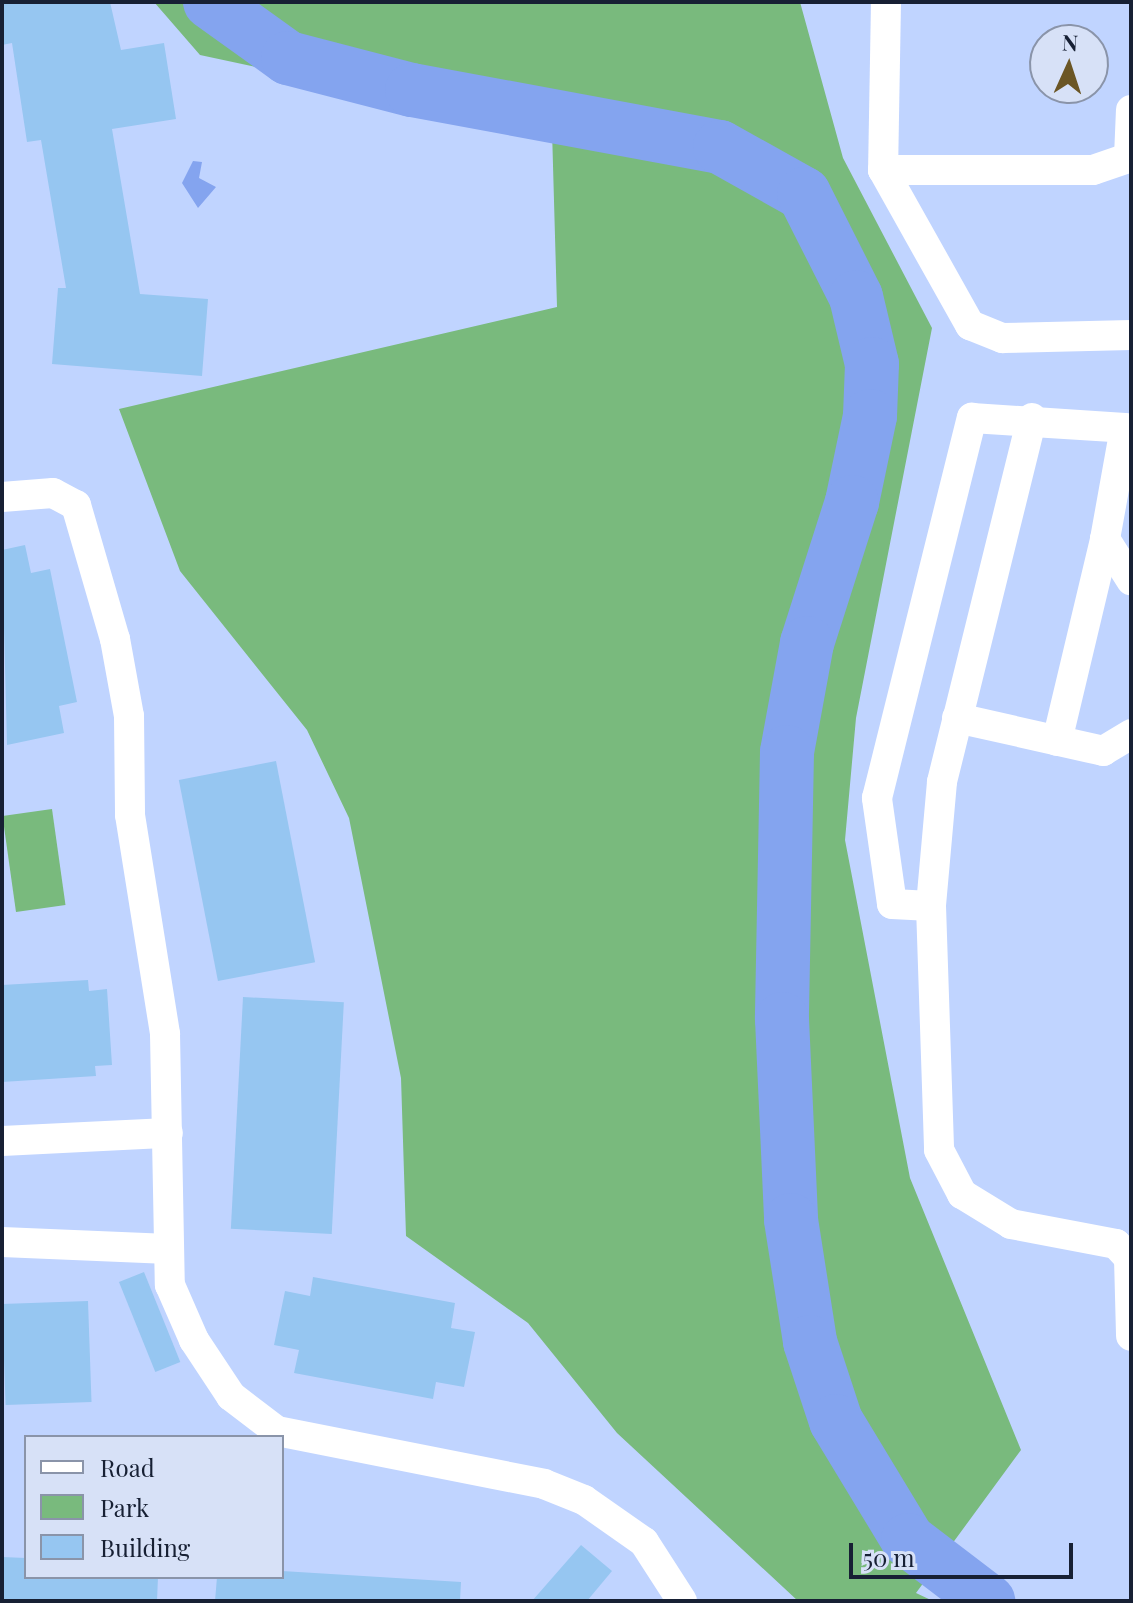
<!DOCTYPE html>
<html>
<head>
<meta charset="utf-8">
<style>
	body { margin:0 }
	#map { position:relative; width:1133px; height:1603px; overflow:hidden; background:#c0d4ff; font-family:"Playfair Display",serif }
	div>[style] { position:absolute }
	.green>* { inset:0; background:#79ba7d; transform-origin:0 0 }
	.water>* { inset:0; background:#84a4ef }
	.river>* { height:54px; margin:-27px; padding:0 27px; transform-origin:27px; border-radius:27px; background:#84a4ef }
	.building>* { inset:0; background:#96c6f1; transform-origin:0 0 }
	.minor>* { height:30px; margin:-15px; padding:0 15px; transform-origin:15px; border-radius:15px; background:#fff }
	span { translate:-50% -50%; white-space:nowrap; text-align:center; line-height:1.15; -webkit-text-stroke:7px #d7e1f7; paint-order:stroke }
	.frame { position:absolute; inset:0; border:4px solid #172034; pointer-events:none }
	.legend { position:absolute; left:24px; top:1435px; width:260px; height:144px; box-sizing:border-box; background:#d7e1f7; border:2px solid #8a94a9; margin:0; padding:10px 14px; list-style:none; font-size:24px; color:#172034 }
	.legend li { display:flex; align-items:center; gap:16px; height:40px }
	.legend b { width:40px; border:2px solid #8a94a9 }
	.north { position:absolute; left:1029px; top:24px; width:80px; height:80px; box-sizing:border-box; background:#d7e1f7; border:2px solid #8a94a9; border-radius:50%; rotate:3deg; font-size:22px; font-weight:700; line-height:32px; text-align:center; color:#172034 }
	.north::after { content:''; display:block; margin:auto; width:28px; height:36px; background:#6b5625; clip-path:polygon(50% 0,100% 100%,50% 72%,0 100%) }
	.scale { position:absolute; left:849px; top:1543px; width:224px; height:36px; box-sizing:border-box; border:4px solid #172034; border-top:0; padding-left:10px; font-size:24px; line-height:28px; white-space:nowrap; color:#172034; -webkit-text-stroke:6px #d7e1f7; paint-order:stroke }
</style>
</head>
<body>
<div id="map">
	<div class="green">
		<div style="clip-path:polygon(154px 2px,800px 2px,843px 158px,932px 328px,856px 718px,845px 840px,910px 1178px,1021px 1450px,916px 1593px,933px 1601px,798px 1601px,617px 1433px,528px 1323px,406px 1236px,401px 1078px,349px 818px,307px 730px,180px 571px,119px 409px,557px 307px,552px 130px,200px 55px)"></div>
		<div style="left:52px;top:809px;width:97px;height:50px;rotate:82deg"></div>
	</div>
	<div class="water">
		<div style="clip-path:polygon(193px 161px,202px 162px,199px 178px,216px 187px,198px 208px,182px 183px)"></div>
	</div>
	<div class="river">
		<div style="left:210px;top:2px;width:96px;rotate:35.7deg"></div>
		<div style="left:288px;top:58px;width:128px;rotate:14.5deg"></div>
		<div style="left:412px;top:90px;width:313px;rotate:10.5deg"></div>
		<div style="left:720px;top:147px;width:96px;rotate:29.2deg"></div>
		<div style="left:804px;top:194px;width:115px;rotate:63.2deg"></div>
		<div style="left:856px;top:297px;width:69px;rotate:76.6deg"></div>
		<div style="left:872px;top:364px;width:52px;rotate:92.2deg"></div>
		<div style="left:870px;top:416px;width:88px;rotate:101.8deg"></div>
		<div style="left:852px;top:502px;width:148px;rotate:107.7deg"></div>
		<div style="left:807px;top:643px;width:111px;rotate:100.4deg"></div>
		<div style="left:787px;top:752px;width:267px;rotate:91.1deg"></div>
		<div style="left:782px;top:1019px;width:201px;rotate:87.4deg"></div>
		<div style="left:791px;top:1220px;width:123px;rotate:81.1deg"></div>
		<div style="left:810px;top:1342px;width:83px;rotate:71.8deg"></div>
		<div style="left:836px;top:1421px;width:139px;rotate:58.8deg"></div>
		<div style="left:908px;top:1540px;width:101px;rotate:37.3deg"></div>
	</div>
	<div class="building">
		<div style="clip-path:polygon(2px 2px,110px 2px,121px 50px,164px 43px,176px 119px,112px 129px,140px 294px,208px 299px,202px 376px,52px 364px,58px 288px,66px 288px,41px 140px,27px 142px,12px 43px,2px 45px)"></div>
		<div style="clip-path:polygon(25px 545px,31px 573px,50px 569px,77px 702px,59px 706px,64px 733px,7px 745px,2px 550px)"></div>
		<div style="left:276px;top:761px;width:205px;height:99px;rotate:79deg"></div>
		<div style="clip-path:polygon(88px 980px,89px 991px,107px 989px,112px 1065px,95px 1066px,96px 1076px,2px 1082px,2px 985px)"></div>
		<div style="left:243px;top:997px;width:101px;height:232px;rotate:3deg"></div>
		<div style="left:144px;top:1272px;width:97px;height:27px;rotate:68deg"></div>
		<div style="clip-path:polygon(313px 1277px,455px 1303px,451px 1328px,475px 1332px,464px 1387px,436px 1382px,433px 1399px,294px 1373px,299px 1350px,274px 1345px,285px 1291px,310px 1296px)"></div>
		<div style="left:88px;top:1301px;width:101px;height:86px;rotate:88deg"></div>
		<div style="clip-path:polygon(581px 1545px,612px 1571px,587px 1601px,532px 1601px)"></div>
		<div style="clip-path:polygon(2px 1557px,26px 1558px,26px 1577px,158px 1577px,157px 1601px,2px 1601px)"></div>
		<div style="clip-path:polygon(282px 1571px,461px 1582px,460px 1601px,215px 1601px,217px 1577px,282px 1577px)"></div>
	</div>
	<div class="minor">
		<div style="left:886px;top:2px;width:168px;rotate:91deg"></div>
		<div style="left:883px;top:170px;width:178px;rotate:60.7deg"></div>
		<div style="left:970px;top:325px;width:35px;rotate:22deg"></div>
		<div style="left:1002px;top:338px;width:129px;rotate:-1.3deg"></div>
		<div style="left:1129px;top:157px;width:47px;rotate:-87.6deg"></div>
		<div style="left:883px;top:170px;width:210px"></div>
		<div style="left:1093px;top:170px;width:40px;rotate:-18.9deg"></div>
		<div style="left:1032px;top:418px;width:375px;rotate:103.9deg"></div>
		<div style="left:942px;top:782px;width:124px;rotate:95.1deg"></div>
		<div style="left:931px;top:906px;width:244px;rotate:88.1deg"></div>
		<div style="left:939px;top:1150px;width:50px;rotate:62.4deg"></div>
		<div style="left:962px;top:1194px;width:57px;rotate:31.5deg"></div>
		<div style="left:1011px;top:1224px;width:107px;rotate:10.8deg"></div>
		<div style="left:1116px;top:1244px;width:19px;rotate:47deg"></div>
		<div style="left:1129px;top:1258px;width:78px;rotate:88.5deg"></div>
		<div style="left:2px;top:497px;width:51px;rotate:-4.5deg"></div>
		<div style="left:53px;top:493px;width:26px;rotate:28deg"></div>
		<div style="left:76px;top:505px;width:140px;rotate:73.8deg"></div>
		<div style="left:115px;top:639px;width:78px;rotate:79.7deg"></div>
		<div style="left:129px;top:716px;width:99px;rotate:89.4deg"></div>
		<div style="left:130px;top:815px;width:222px;rotate:80.9deg"></div>
		<div style="left:165px;top:1034px;width:251px;rotate:88.9deg"></div>
		<div style="left:170px;top:1285px;width:60px;rotate:66.4deg"></div>
		<div style="left:194px;top:1340px;width:67px;rotate:56.5deg"></div>
		<div style="left:231px;top:1396px;width:58px;rotate:37.3deg"></div>
		<div style="left:277px;top:1431px;width:272px;rotate:11.2deg"></div>
		<div style="left:544px;top:1484px;width:43px;rotate:21.8deg"></div>
		<div style="left:584px;top:1500px;width:73px;rotate:35deg"></div>
		<div style="left:644px;top:1542px;width:70px;rotate:57.2deg"></div>
		<div style="left:957px;top:718px;width:150px;rotate:12.7deg"></div>
		<div style="left:1103px;top:751px;width:33px;rotate:-31deg"></div>
		<div style="left:1057px;top:741px;width:208px;rotate:-76.6deg"></div>
		<div style="left:931px;top:906px;width:39px;rotate:-177deg"></div>
		<div style="left:892px;top:904px;width:107px;rotate:-98.1deg"></div>
		<div style="left:877px;top:798px;width:392px;rotate:-76deg"></div>
		<div style="left:972px;top:418px;width:153px;rotate:3.7deg"></div>
		<div style="left:1125px;top:428px;width:113px;rotate:100.2deg"></div>
		<div style="left:1105px;top:539px;width:49px;rotate:57.6deg"></div>
		<div style="left:2px;top:1141px;width:166px;rotate:-2.8deg"></div>
		<div style="left:2px;top:1242px;width:167px;rotate:2.4deg"></div>
	</div>
	<div class="frame"></div>
	<ul class="legend">
	<li><b style="height:10px;background:#fff"></b>Road</li>
	<li><b style="height:22px;background:#79ba7d"></b>Park</li>
	<li><b style="height:22px;background:#96c6f1"></b>Building</li>
	</ul>
	<div class="north">N</div>
	<div class="scale">50 m</div>
</div>
</body>
</html>
